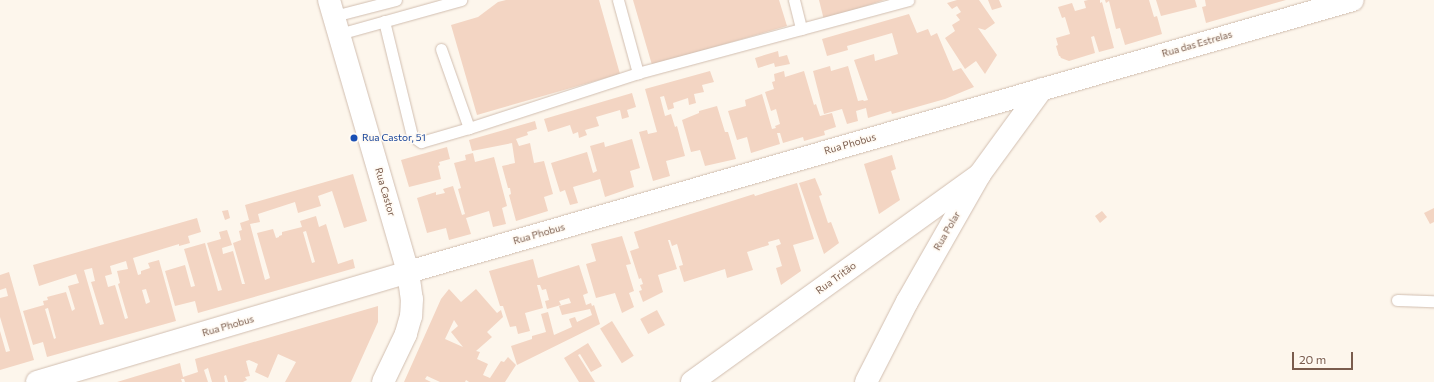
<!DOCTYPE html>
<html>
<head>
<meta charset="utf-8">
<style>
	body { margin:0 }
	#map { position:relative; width:1434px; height:382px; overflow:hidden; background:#fdf6ec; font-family:Commissioner,sans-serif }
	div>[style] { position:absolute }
	.building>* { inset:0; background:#f3d5c3; transform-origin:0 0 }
	.roads { filter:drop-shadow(0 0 1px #d1beb0) drop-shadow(0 0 1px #d1beb0) }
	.service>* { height:11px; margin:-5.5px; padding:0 5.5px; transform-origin:5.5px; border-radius:5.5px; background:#fff }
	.minor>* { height:22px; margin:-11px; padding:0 11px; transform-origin:11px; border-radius:11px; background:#fff }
	.tertiary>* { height:22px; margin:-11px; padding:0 11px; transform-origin:11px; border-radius:11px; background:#fff }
	.dots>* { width:11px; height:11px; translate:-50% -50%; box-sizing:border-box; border:2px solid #fffaf3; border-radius:50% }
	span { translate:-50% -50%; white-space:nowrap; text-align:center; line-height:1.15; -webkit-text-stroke:3px #fffaf3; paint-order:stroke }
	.street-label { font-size:10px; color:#7a5c4d }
	.transit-label { font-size:10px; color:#164399 }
	.left { translate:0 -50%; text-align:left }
	.scale { position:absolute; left:1292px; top:352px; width:61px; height:18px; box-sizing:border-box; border:2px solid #7a5c4d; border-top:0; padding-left:5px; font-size:12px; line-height:14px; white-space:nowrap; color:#7a5c4d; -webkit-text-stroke:3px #fffaf3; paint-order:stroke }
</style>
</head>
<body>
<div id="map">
	<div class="building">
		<div style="clip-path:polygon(506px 0,599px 0,620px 74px,477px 115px,451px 25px,478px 17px,498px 2px)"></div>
		<div style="clip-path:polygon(633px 0,779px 0,787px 26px,652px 65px)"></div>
		<div style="clip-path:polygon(819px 0,884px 0,824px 20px)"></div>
		<div style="clip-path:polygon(957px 0,979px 0,995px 23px,985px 30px,978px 28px,997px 55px,985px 74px,976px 61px,965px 69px,945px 38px,955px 31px,952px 25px,960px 20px,956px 15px,961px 12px,957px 6px,952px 9px,947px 3px)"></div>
		<div style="clip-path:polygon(988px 0,999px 0,1002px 7px,992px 10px)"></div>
		<div style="clip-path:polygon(1088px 0,1100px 0,1100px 3px,1102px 2px,1114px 48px,1099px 52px,1094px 36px,1091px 37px,1095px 53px,1069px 61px,1061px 58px,1060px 56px,1059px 56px,1056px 46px,1058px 45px,1056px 38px,1070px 34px,1065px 17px,1062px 18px,1058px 7px,1072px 3px,1075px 11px,1086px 8px,1084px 1px)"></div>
		<div style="clip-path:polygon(1105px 0,1149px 0,1154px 17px,1157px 16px,1162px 34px,1125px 45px,1120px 28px,1116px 29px,1109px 1px,1106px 3px)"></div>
		<div style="clip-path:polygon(1156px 0,1195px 0,1197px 7px,1161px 16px)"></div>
		<div style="clip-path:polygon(1205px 0,1223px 0,1223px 2px,1223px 0,1286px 0,1206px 23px,1202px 7px,1206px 6px)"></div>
		<div style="clip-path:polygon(909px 14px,917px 33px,928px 29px,931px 36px,937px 33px,953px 71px,961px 68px,974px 87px,945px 99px,892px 114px,891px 111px,868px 118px,866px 108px,856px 111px,858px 121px,847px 124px,842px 109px,824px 114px,813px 71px,830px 66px,831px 71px,848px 66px,858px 101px,863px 100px,864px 101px,868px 100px,854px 60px,874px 54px,875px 61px,898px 54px,892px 33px,847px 46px,848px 50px,827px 56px,822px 39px)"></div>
		<div style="clip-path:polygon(778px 51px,779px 57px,787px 55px,790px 64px,775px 67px,774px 63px,758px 68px,755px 58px)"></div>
		<div style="clip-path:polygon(710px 71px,714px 82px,702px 85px,704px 92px,694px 94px,696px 103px,689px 105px,688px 98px,673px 103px,674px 108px,668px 110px,664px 96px,660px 97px,665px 116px,671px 114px,675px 127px,677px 126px,685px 156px,666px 161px,670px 176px,653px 181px,639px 132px,647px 130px,648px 134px,657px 132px,645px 89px)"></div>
		<div style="clip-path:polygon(784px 71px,785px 77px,804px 71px,814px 105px,816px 104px,820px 116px,832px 113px,836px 127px,824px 131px,825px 135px,804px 141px,803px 137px,783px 143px,780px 133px,777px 133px,780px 144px,751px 153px,747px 137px,737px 140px,728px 111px,746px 106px,745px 100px,762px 94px,772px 129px,776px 128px,775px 126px,780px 124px,776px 109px,771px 111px,765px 92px,774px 89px,772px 82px,775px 81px,774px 74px)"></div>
		<div style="clip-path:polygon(632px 93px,636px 107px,627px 110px,629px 117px,622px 119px,620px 110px,596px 117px,599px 126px,585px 130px,587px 135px,579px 138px,578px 132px,573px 134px,570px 125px,548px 132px,544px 119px)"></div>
		<div style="clip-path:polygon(717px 106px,725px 132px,728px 132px,736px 159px,705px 166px,700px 150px,691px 152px,682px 120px,699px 113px,699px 111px)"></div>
		<div style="clip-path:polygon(535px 121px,537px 129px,527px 132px,528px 135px,516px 139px,519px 146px,530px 143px,534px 163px,544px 161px,553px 194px,544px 197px,548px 211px,516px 221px,509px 195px,511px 194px,510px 188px,508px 188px,502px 166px,515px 163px,512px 143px,472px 151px,469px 140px)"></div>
		<div style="clip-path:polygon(632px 139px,640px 168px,630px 171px,634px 187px,605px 197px,600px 179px,573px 187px,578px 203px,570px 205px,565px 190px,560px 192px,551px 163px,587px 152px,593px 173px,597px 171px,590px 146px,604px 142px,605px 147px)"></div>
		<div style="clip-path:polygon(447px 147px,450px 159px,439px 162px,440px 165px,438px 166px,441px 179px,409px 187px,401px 160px)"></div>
		<div style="clip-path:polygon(473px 153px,475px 162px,494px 157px,507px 206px,502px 208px,506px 224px,493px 227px,489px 211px,466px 218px,471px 234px,449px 240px,446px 228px,427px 233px,417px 198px,436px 192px,436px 195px,445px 193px,443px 189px,453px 186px,462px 215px,465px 214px,458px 189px,461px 188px,454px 163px,466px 160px,465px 155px)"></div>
		<div style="clip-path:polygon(892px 155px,896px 169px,891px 171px,900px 200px,879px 214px,864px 164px)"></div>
		<div style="clip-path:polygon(evenodd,353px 174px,367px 221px,344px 228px,332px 191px,318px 196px,321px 206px,298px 213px,295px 202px,258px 214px,260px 222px,250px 224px,265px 280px,270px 278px,257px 233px,273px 229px,276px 238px,279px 237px,279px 236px,282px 235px,282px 232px,302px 227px,300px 221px,316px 216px,319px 227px,326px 224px,338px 264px,353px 259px,355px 268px,198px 313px,195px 301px,175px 306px,165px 271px,185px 265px,191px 287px,195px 286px,184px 249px,205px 243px,218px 291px,222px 290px,207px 243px,221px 239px,219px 232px,227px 230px,232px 245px,222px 248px,223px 254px,233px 251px,242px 284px,245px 284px,233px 243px,241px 240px,239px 231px,242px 230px,240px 223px,249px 220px,245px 205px,353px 174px,306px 231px,315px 262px,312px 263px,303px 232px,306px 231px)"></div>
		<div style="clip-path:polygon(815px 178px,822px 195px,819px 196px,828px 223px,831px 222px,839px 243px,824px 254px,799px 183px)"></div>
		<div style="clip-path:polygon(797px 183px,814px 239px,793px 245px,801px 271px,781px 285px,776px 268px,782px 266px,776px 246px,781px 244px,779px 239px,768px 242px,769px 245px,747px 252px,753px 270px,727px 278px,725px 269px,684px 282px,679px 266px,683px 265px,677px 244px,672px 246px,670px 240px,668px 240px,677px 269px,658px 275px,663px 292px,643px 302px,639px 291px,642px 290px,640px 285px,643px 284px,641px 278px,639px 279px,630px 251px,639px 248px,634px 232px,754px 194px,755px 196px)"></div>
		<div style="clip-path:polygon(1434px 208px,1434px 222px,1430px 224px,1424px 213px)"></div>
		<div style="clip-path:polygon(228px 210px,230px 218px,225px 220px,222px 211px)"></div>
		<div style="clip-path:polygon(1102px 211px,1107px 217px,1100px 223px,1095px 216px)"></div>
		<div style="clip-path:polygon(evenodd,197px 218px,201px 232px,188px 236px,190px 243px,179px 246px,179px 244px,133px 258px,138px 275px,141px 274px,141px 271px,150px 268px,148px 263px,159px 260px,176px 321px,47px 357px,43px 342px,33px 345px,23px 311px,44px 305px,43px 301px,48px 300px,47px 297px,66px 292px,72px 311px,75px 309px,68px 286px,79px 283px,76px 274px,39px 286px,33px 265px,197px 218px,126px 261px,128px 269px,117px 271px,120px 283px,118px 284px,128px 318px,125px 319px,115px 285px,108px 287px,105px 276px,112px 274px,110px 266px,126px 261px,197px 218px,92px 268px,95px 281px,91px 282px,104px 324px,100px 325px,84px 270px,92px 268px,197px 218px,146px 289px,150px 302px,146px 304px,142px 290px,146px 289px,197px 218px,48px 308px,56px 338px,54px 339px,45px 309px,48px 308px)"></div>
		<div style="clip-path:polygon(622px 236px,631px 264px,626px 265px,634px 291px,629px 293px,634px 307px,622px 313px,615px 293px,596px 298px,586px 264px,596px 261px,591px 244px)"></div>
		<div style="clip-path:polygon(533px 259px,538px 278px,579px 265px,588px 293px,583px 295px,586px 305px,591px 303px,592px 306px,594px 305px,600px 324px,517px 365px,511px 346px,532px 339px,532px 336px,546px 332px,541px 314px,548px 312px,554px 335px,572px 327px,569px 319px,575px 317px,577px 322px,592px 315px,590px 309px,562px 315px,559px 306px,571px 303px,569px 298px,559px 301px,561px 305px,547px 309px,545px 301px,549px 300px,546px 289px,542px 290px,540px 285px,537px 285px,543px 308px,525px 313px,530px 331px,518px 334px,516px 326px,510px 327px,503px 306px,500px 306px,489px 271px)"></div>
		<div style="clip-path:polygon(9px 272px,34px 360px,0 370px,0 331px,6px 352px,10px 351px,0 317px,0 298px,8px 296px,6px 288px,0 290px,0 275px)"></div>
		<div style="clip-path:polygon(evenodd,449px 289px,461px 302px,476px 289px,497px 313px,501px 310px,503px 317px,487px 332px,492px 337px,476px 351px,480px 352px,477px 359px,488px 364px,483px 375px,490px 378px,501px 361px,504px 362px,508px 357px,516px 365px,505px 382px,469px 382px,466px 380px,465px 382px,440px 382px,427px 376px,425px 379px,431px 382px,404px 382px,441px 299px,449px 289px,454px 320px,458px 326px,451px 332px,463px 347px,445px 339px,454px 320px)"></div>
		<div style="clip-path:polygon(378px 306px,378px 322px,351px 382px,285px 382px,296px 362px,278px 354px,268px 378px,255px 372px,258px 364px,249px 360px,246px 361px,250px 376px,245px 377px,247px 380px,243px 382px,228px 382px,226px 375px,224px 376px,225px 382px,212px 382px,208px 368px,204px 370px,208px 382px,185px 382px,184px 379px,181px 379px,182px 382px,117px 382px,180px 363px,183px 377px,198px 372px,195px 359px)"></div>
		<div style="left:657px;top:310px;width:17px;height:19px;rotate:62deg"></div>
		<div style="left:612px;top:321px;width:41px;height:14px;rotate:58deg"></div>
		<div style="clip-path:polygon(588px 343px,602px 366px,591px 372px,580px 354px,578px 355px,595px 382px,579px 382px,564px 358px)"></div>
	</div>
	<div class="roads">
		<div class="service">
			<div style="left:618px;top:0;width:76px;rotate:74.7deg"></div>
			<div style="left:794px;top:0;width:30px;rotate:76deg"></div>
			<div style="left:334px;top:16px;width:64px;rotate:-14.5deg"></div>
			<div style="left:384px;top:21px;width:118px;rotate:76.3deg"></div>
			<div style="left:412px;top:136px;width:11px;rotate:34deg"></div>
			<div style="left:421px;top:142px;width:50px;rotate:-16.3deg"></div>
			<div style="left:339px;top:34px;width:127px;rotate:-15.6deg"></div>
			<div style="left:441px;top:49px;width:84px;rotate:70.5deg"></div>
			<div style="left:469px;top:128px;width:178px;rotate:-18deg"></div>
			<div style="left:638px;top:73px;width:280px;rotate:-15.1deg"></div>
			<div style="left:1397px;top:300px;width:37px;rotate:2deg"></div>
		</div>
		<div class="minor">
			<div style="left:329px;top:0;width:283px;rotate:73.8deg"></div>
			<div style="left:408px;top:272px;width:27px;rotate:82deg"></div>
			<div style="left:412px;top:299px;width:17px;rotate:93deg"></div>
			<div style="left:411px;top:316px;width:19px;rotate:106deg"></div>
			<div style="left:406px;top:334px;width:53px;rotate:115.6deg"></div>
			<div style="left:692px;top:382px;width:355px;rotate:-35.8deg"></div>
			<div style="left:866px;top:382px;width:90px;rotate:-62.9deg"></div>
			<div style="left:907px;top:302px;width:147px;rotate:-60.3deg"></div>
			<div style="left:980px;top:174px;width:105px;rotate:-53.9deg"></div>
		</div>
		<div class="tertiary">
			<div style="left:37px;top:382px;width:387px;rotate:-16.5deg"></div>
			<div style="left:408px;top:272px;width:983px;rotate:-16.06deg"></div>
		</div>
	</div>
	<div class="dots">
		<div style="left:354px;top:138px;background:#1a4fb4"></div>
	</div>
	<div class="street-label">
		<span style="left:1197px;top:44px;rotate:-16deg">Rua das Estrelas</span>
		<span style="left:850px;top:144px;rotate:-16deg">Rua Phobus</span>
		<span style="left:385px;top:192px;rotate:74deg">Rua Castor</span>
		<span style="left:947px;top:231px;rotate:-60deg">Rua Polar</span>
		<span style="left:539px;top:234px;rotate:-16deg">Rua Phobus</span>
		<span style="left:836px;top:278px;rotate:-36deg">Rua Tritão</span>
		<span style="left:228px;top:326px;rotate:-16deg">Rua Phobus</span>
	</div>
	<div class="transit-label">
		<span class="left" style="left:362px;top:138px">Rua Castor, 51</span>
	</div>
	<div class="scale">20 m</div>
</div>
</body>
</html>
